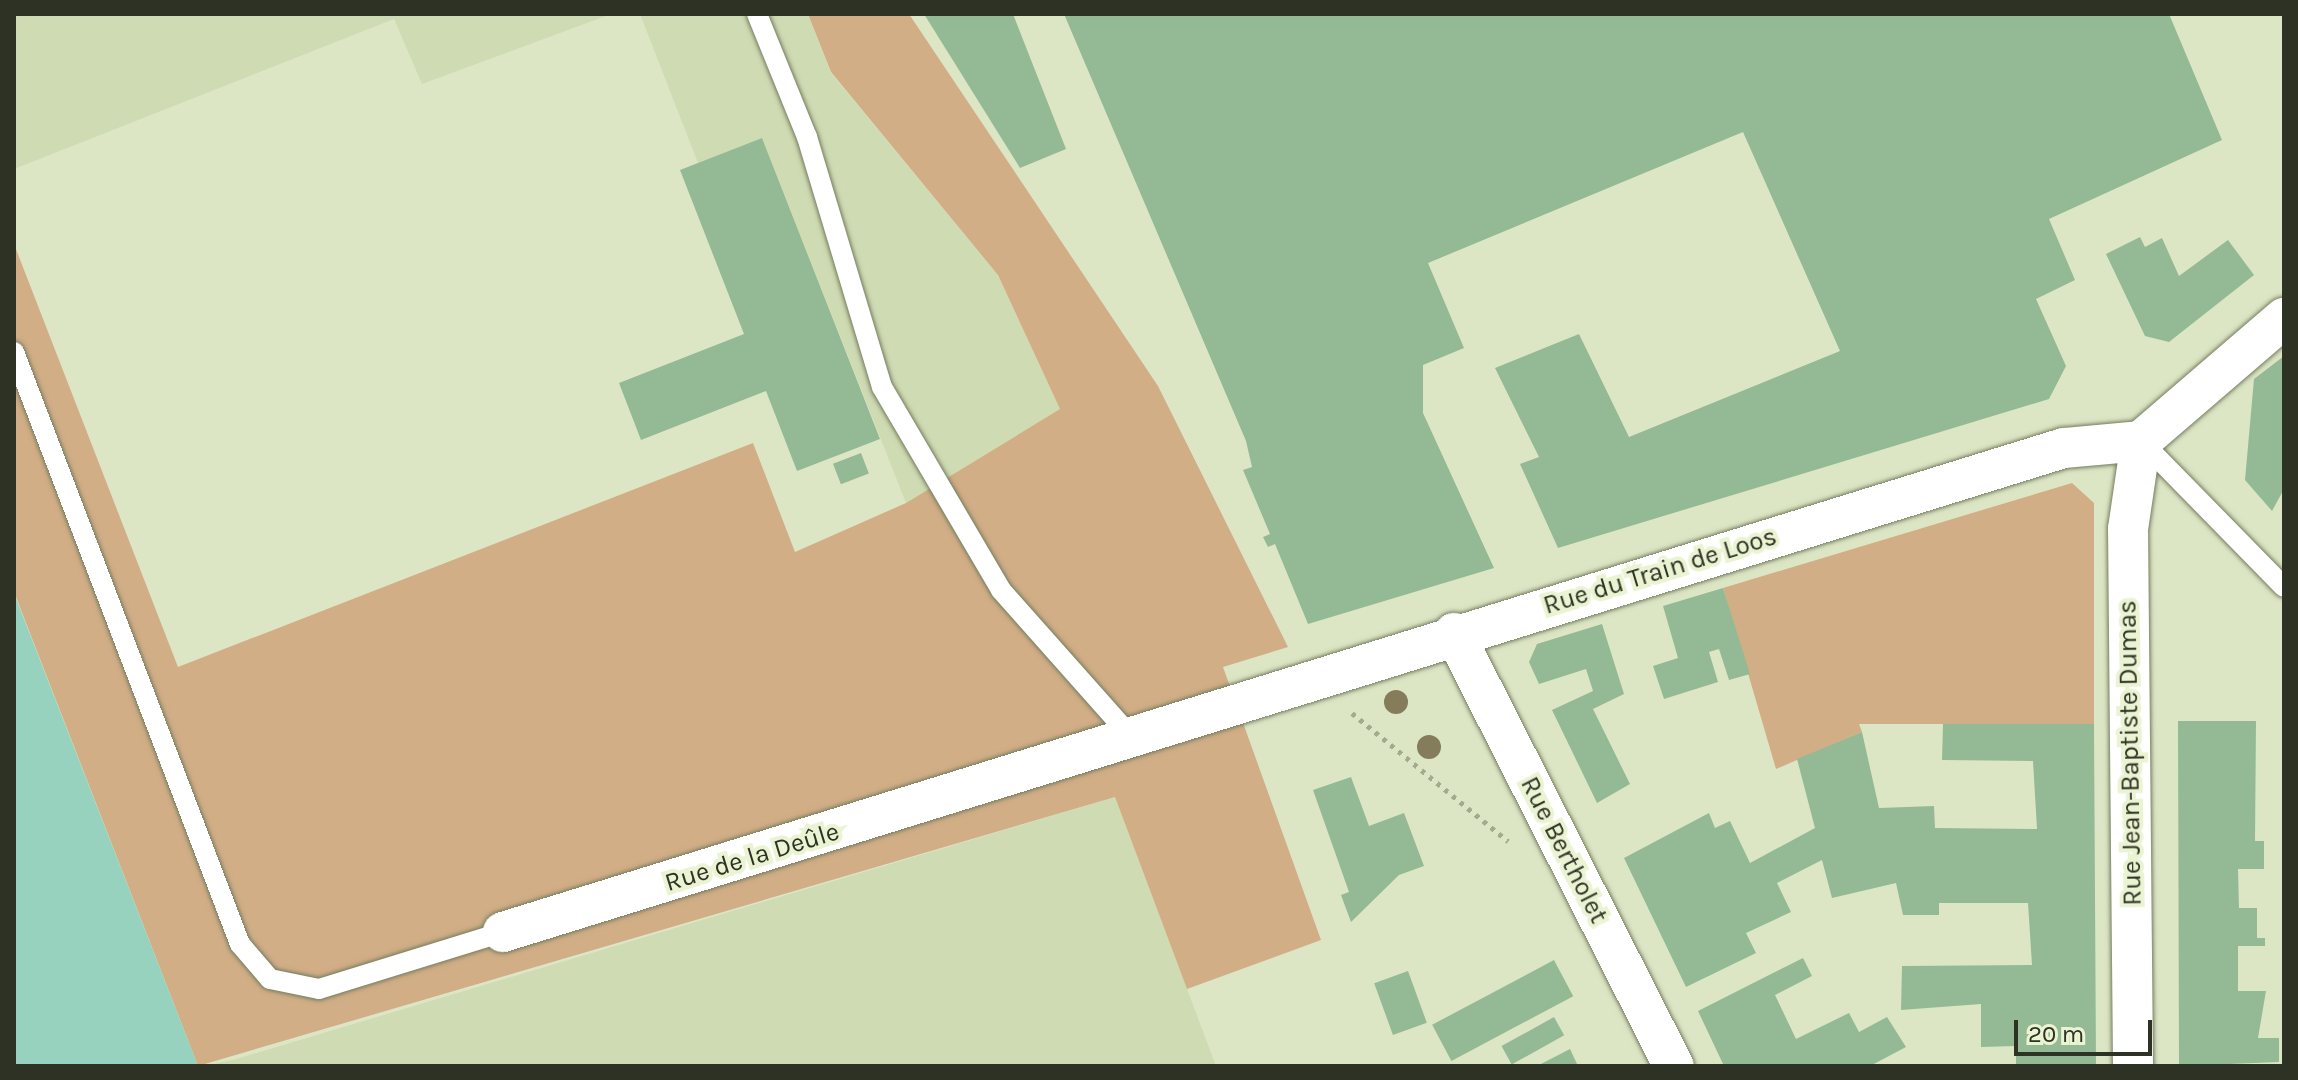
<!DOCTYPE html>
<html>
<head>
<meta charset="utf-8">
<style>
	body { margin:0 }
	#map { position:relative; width:2298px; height:1080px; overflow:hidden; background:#dce6c5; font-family:Karla,sans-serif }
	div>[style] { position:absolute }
	.built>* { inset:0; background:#cfdbb3 }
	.green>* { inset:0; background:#d2ae87 }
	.water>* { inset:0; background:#97d2bf }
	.building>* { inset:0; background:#93ba95; transform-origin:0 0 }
	.path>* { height:5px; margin-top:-2.5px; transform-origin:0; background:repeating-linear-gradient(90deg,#a2aa8f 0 4px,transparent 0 10px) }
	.roads { filter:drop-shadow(0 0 2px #757d5f) drop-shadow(0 0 2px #757d5f) }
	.lane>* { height:20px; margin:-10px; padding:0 10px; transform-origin:10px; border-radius:10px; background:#fff }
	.street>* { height:40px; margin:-20px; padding:0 20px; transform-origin:20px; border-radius:20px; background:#fff }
	.trees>* { width:24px; height:24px; margin:-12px; border-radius:50%; background:#857c5b }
	span { translate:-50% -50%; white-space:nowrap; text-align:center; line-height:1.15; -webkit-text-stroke:8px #eaf3d2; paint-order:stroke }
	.street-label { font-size:26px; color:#2e3225 }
	.frame { position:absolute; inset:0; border:16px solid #2e3225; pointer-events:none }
	.scale { position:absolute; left:2014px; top:1020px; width:138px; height:36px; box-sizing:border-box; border:4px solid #2e3225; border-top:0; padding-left:10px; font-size:24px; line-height:28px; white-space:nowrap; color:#2e3225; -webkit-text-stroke:6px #eaf3d2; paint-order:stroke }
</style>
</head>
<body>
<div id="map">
	<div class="built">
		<div style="clip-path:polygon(14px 14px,611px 14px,422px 84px,394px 19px,14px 169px)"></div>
		<div style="clip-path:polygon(640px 14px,808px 14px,831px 73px,998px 275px,1060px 409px,906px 503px,762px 138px,698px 163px)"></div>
		<div style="clip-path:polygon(1115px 797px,1216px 1066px,206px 1066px,236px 1059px)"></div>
	</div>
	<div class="green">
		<div style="clip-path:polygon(808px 14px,909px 14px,1158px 386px,1288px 647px,1223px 667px,1321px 940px,1187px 989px,1115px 797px,198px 1066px,14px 592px,14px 244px,178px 667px,753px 443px,795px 552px,906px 503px,1060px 409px,998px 275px,831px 72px)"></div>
		<div style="clip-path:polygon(2072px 483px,2094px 503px,2094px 724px,1859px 724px,1862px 732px,1776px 769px,1723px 588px)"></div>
	</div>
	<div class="water">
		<div style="clip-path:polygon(14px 592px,17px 601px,198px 1066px,14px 1066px)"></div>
	</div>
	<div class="building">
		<div style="clip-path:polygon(924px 14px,1013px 14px,1066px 149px,1020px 168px)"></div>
		<div style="clip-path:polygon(1064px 14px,2169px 14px,2222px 140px,2049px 219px,2075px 280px,2036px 299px,2066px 366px,2049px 399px,1558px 548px,1520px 464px,1539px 457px,1495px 368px,1579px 334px,1629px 437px,1840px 351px,1743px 132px,1428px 263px,1464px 348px,1423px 365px,1423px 413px,1494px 568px,1308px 624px,1275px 544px,1268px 547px,1263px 537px,1270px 534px,1243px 470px,1252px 467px,1246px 441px)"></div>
		<div style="clip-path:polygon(762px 138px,880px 439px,797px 471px,766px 391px,641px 440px,619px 383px,744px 334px,680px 170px)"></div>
		<div style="clip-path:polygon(2140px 237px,2145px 247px,2162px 238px,2179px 276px,2228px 240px,2254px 275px,2169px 342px,2145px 336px,2106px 254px)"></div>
		<div style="clip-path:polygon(2284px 356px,2284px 489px,2272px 511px,2245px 480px,2254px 379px)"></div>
		<div style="left:861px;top:453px;width:22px;height:30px;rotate:69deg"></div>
		<div style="clip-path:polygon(1723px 588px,1750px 674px,1729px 680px,1719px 649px,1709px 652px,1718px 682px,1664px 699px,1653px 666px,1678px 658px,1663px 606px)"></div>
		<div style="clip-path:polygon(1602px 624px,1624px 694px,1593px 709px,1630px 784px,1597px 803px,1552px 710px,1593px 691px,1586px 669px,1539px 684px,1529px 662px,1537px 644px)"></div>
		<div style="clip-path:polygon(2178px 721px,2256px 721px,2255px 841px,2264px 841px,2264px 869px,2238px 869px,2239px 908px,2257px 908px,2257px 938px,2265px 938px,2265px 946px,2238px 946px,2238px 991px,2266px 991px,2258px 1038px,2279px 1038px,2279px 1062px,2179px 1066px)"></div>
		<div style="clip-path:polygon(1943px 724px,2094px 724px,2096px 1066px,2016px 1066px,2016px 1046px,1981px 1047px,1981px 1004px,1901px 1010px,1902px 966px,2032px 965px,2028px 903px,1939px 903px,1939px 915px,1903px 915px,1896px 883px,1832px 898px,1822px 860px,1777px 883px,1791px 912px,1746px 933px,1756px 953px,1686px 987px,1624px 858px,1709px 813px,1715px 828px,1730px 821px,1750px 863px,1815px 828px,1797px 759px,1862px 732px,1879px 808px,1934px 806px,1935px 828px,2037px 829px,2033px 761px,1942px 760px)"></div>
		<div style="clip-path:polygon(1351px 777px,1369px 826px,1404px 813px,1424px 866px,1399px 875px,1351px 922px,1341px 895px,1349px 892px,1313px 790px)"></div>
		<div style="clip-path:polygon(1803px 958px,1812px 976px,1775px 995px,1796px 1039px,1849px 1013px,1859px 1032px,1887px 1017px,1906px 1047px,1870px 1066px,1724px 1066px,1698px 1011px)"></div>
		<div style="left:1554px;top:960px;width:41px;height:138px;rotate:62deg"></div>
		<div style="left:1408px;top:971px;width:55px;height:36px;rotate:70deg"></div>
		<div style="left:1554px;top:1017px;width:21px;height:60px;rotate:61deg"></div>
		<div style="clip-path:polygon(1570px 1049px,1578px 1066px,1537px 1066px)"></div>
	</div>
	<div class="path">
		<div style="left:1352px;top:713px;width:202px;rotate:39.4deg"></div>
	</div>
	<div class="roads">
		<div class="lane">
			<div style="left:757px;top:14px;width:133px;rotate:67.9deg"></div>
			<div style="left:807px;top:137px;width:261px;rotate:73.3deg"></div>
			<div style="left:882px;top:387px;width:235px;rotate:59.6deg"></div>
			<div style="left:1001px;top:590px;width:200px;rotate:48.4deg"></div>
			<div style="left:14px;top:352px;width:634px;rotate:69.11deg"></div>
			<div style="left:240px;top:944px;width:46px;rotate:49.4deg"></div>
			<div style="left:270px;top:979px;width:50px;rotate:11.5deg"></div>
			<div style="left:319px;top:989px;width:193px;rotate:-17.2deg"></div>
			<div style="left:2141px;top:441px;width:204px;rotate:45.6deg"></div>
		</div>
		<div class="street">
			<div style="left:2141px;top:441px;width:189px;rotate:-40.7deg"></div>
			<div style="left:1454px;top:633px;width:486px;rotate:63.1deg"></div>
			<div style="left:503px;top:932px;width:1634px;rotate:-17.23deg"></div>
			<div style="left:2064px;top:448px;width:77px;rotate:-5.2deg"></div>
			<div style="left:2133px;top:1066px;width:537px;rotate:-90.53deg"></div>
			<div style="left:2128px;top:529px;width:89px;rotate:-81.6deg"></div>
		</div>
	</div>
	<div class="trees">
		<div style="left:1396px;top:702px"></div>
		<div style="left:1429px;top:747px"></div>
	</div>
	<div class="street-label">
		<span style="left:1660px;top:571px;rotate:-17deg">Rue du Train de Loos</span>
		<span style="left:2130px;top:753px;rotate:-91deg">Rue Jean-Baptiste Dumas</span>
		<span style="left:1564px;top:850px;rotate:63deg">Rue Bertholet</span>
		<span style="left:752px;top:857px;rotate:-17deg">Rue de la Deûle</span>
	</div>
	<div class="frame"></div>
	<div class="scale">20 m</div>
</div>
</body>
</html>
